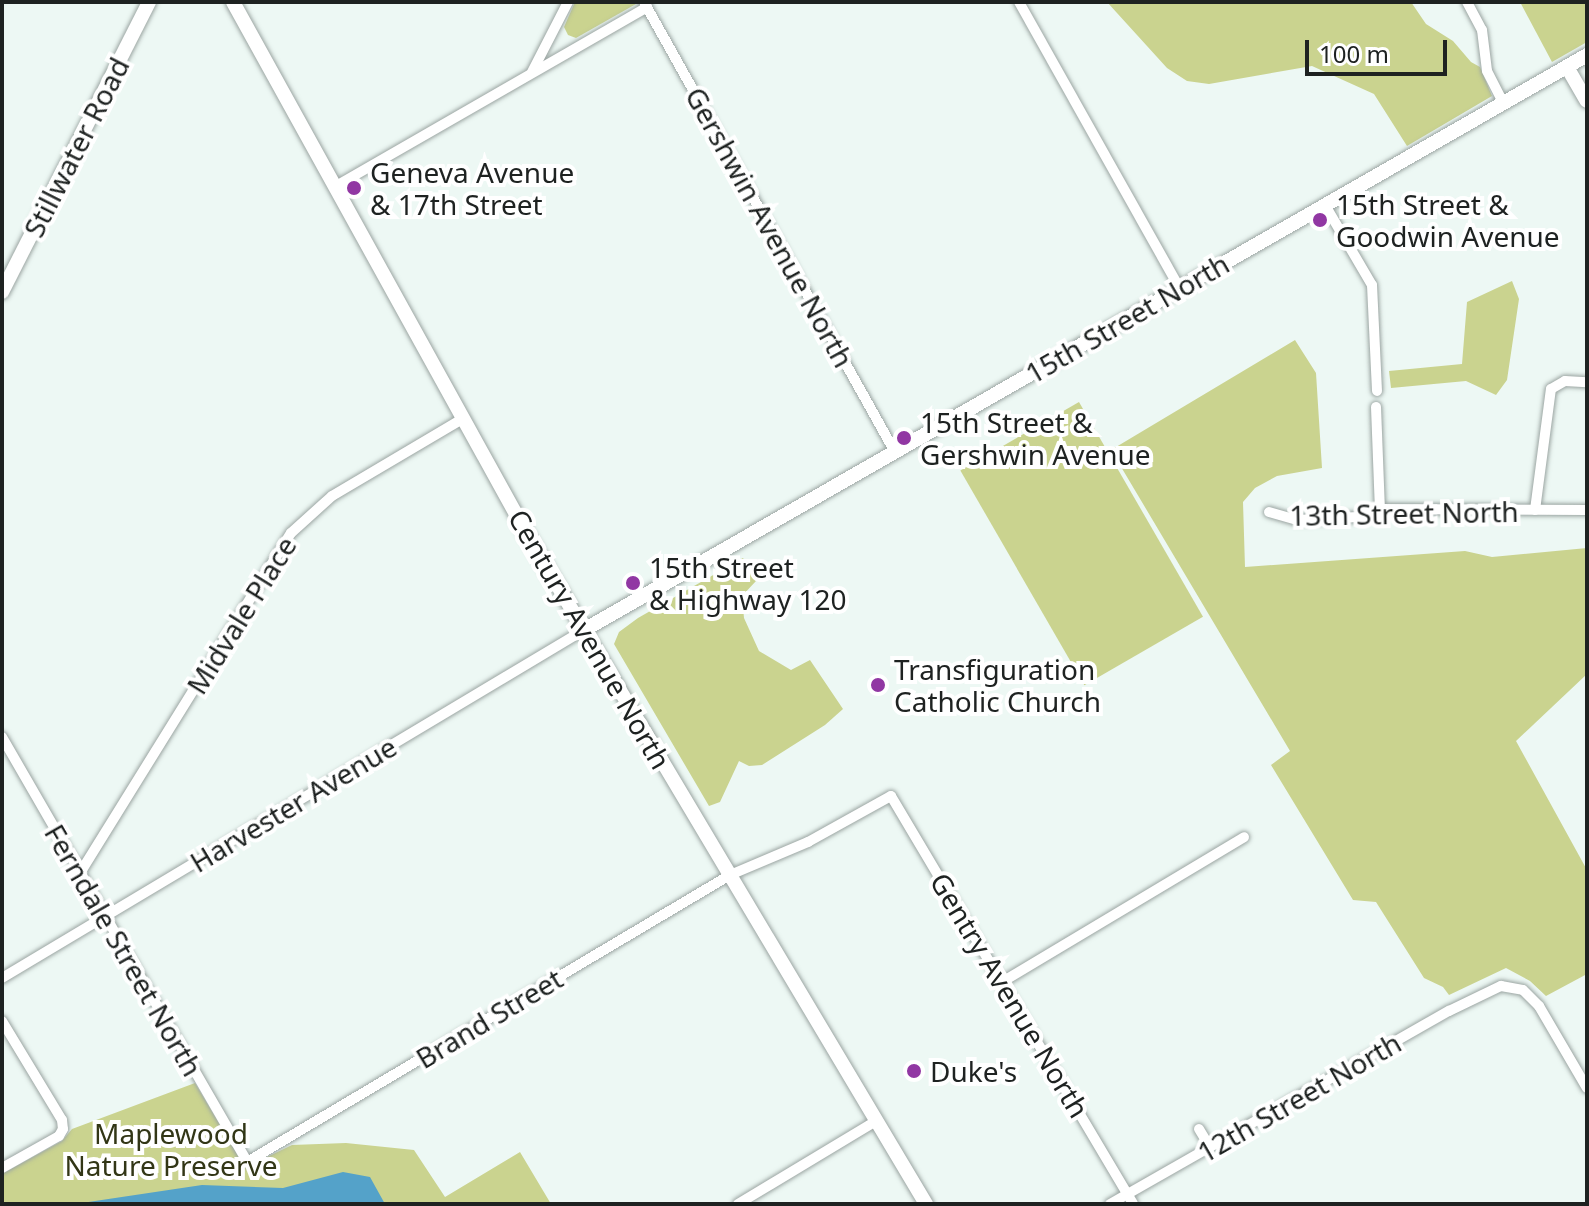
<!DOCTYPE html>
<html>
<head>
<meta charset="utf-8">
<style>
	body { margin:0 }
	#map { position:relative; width:1589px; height:1206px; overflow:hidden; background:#edf8f4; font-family:"Noto Sans",sans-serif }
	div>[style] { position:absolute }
	.green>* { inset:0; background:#cad38f; transform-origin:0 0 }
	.water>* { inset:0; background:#54a2c9 }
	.roads { filter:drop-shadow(0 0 2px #9ba5a2) drop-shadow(0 0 2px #9ba5a2) }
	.street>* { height:10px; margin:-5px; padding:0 5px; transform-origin:5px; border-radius:5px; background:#fff }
	.secondary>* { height:14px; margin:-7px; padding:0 7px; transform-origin:7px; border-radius:7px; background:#fff }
	.dots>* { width:22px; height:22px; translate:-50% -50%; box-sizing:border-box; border:4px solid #fff; border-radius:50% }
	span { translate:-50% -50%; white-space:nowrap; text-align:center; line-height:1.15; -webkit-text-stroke:8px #fff; paint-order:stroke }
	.street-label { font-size:28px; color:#1e2221 }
	.poi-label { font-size:28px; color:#1e2221 }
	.left { translate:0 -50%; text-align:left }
	.park-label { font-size:28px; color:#323616 }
	.frame { position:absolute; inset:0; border:4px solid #1e2221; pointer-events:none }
	.scale { position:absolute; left:1305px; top:40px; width:142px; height:36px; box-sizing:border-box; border:4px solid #1e2221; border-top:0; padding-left:10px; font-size:24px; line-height:28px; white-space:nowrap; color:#1e2221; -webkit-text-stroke:6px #fff; paint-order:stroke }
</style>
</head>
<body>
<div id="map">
	<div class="green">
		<div style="clip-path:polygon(575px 2px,636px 2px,636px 4px,576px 38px,568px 35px,564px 27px)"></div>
		<div style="clip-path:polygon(1107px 2px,1411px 2px,1426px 24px,1453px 41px,1471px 62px,1480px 67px,1492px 96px,1407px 146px,1374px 94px,1312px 66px,1209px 84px,1187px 81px,1167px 68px)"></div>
		<div style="clip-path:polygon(1520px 2px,1587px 2px,1587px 42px,1552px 62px)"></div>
		<div style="clip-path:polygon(1512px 281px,1519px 299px,1507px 380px,1496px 395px,1466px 381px,1391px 388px,1389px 371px,1462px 364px,1467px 302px)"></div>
		<div style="clip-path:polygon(1295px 340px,1316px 373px,1322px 468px,1277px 476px,1255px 488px,1243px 502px,1245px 567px,1465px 551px,1492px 557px,1587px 548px,1587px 674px,1516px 741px,1587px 870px,1587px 974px,1546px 996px,1530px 981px,1506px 968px,1449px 995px,1443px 987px,1424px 978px,1376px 902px,1353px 900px,1271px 765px,1290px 751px,1111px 450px)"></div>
		<div style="left:1079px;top:402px;width:248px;height:137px;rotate:60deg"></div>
		<div style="clip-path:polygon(743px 558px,756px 581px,742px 596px,744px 618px,759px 651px,791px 670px,810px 660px,843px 709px,825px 725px,762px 765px,749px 766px,739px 761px,720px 802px,709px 806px,614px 644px,619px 632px,638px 618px)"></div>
		<div style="clip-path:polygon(195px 1083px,243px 1164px,248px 1166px,292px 1145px,346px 1143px,414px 1150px,445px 1197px,520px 1152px,551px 1204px,2px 1204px,2px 1174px,62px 1141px,72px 1129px)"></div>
	</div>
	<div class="water">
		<div style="clip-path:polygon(343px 1172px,370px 1177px,385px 1204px,75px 1204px,202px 1185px,283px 1188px)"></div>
	</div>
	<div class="roads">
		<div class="street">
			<div style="left:644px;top:2px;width:515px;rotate:60.85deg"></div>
			<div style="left:1019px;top:2px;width:329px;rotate:60.7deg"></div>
			<div style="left:1467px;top:2px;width:32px;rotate:62deg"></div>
			<div style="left:1482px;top:30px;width:41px;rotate:83deg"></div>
			<div style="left:1487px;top:71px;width:36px;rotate:63deg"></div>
			<div style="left:532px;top:72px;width:79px;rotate:-62.8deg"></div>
			<div style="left:336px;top:186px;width:359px;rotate:-29.9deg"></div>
			<div style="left:1325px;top:205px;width:93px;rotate:59.6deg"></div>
			<div style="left:1372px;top:285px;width:106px;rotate:87.3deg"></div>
			<div style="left:1376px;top:407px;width:102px;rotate:87.8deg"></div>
			<div style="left:1535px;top:510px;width:122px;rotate:-82.5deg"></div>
			<div style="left:1551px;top:389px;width:16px;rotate:-30deg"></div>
			<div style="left:1565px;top:381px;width:22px;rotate:3deg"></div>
			<div style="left:1269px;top:512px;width:29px;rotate:16deg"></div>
			<div style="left:1297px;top:520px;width:61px;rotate:-2.8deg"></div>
			<div style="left:1358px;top:517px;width:23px;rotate:-20deg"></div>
			<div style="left:1380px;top:509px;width:207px;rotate:0.3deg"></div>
			<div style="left:2px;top:737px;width:491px;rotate:60deg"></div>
			<div style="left:247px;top:1162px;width:562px;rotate:-30.72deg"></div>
			<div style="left:730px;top:875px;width:85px;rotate:-22.9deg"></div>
			<div style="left:808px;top:842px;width:95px;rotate:-29deg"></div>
			<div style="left:891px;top:796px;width:474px;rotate:59.3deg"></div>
			<div style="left:80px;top:873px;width:400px;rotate:-58.2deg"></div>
			<div style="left:291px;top:533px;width:55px;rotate:-42.1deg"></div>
			<div style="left:332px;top:496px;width:153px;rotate:-30.6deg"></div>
			<div style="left:2px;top:978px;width:678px;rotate:-30.88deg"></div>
			<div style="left:1002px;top:982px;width:282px;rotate:-30.9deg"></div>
			<div style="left:2px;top:1021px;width:116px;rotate:58.8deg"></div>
			<div style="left:62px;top:1120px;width:9px;rotate:84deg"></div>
			<div style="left:63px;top:1129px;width:8px;rotate:120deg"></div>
			<div style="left:59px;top:1136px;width:65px;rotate:150.7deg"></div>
			<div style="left:1199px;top:1129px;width:21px;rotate:59deg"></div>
			<div style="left:738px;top:1204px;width:161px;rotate:-31deg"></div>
			<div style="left:1110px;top:1204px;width:390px;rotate:-29.7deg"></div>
			<div style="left:1449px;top:1011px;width:58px;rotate:-25.7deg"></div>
			<div style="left:1501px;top:986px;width:22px;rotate:10deg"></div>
			<div style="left:1523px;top:990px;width:23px;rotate:45deg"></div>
			<div style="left:1539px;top:1006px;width:95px;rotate:59.7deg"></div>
		</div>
		<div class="secondary">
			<div style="left:233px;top:2px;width:610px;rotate:61.08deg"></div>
			<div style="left:528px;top:536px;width:778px;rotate:59.21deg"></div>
			<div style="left:1567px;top:67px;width:39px;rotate:60deg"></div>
			<div style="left:2px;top:292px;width:325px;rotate:-63.1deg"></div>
			<div style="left:584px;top:630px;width:1156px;rotate:-29.82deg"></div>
		</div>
	</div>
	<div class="dots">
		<div style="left:354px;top:188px;background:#9137a3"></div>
		<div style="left:1320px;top:220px;background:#9137a3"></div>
		<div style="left:904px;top:438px;background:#9137a3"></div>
		<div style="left:633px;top:583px;background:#9137a3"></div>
		<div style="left:878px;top:685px;background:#9137a3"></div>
		<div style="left:914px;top:1071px;background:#9137a3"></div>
	</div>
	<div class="street-label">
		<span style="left:76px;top:147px;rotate:-63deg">Stillwater Road</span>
		<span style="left:770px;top:227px;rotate:61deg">Gershwin Avenue North</span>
		<span style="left:1127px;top:318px;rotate:-30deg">15th Street North</span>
		<span style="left:1404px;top:513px;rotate:-1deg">13th Street North</span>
		<span style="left:241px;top:615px;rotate:-58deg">Midvale Place</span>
		<span style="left:590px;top:639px;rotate:60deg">Century Avenue North</span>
		<span style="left:293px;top:804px;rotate:-31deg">Harvester Avenue</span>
		<span style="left:124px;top:950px;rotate:60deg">Ferndale Street North</span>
		<span style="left:1010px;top:995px;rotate:59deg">Gentry Avenue North</span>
		<span style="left:489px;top:1018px;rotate:-31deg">Brand Street</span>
		<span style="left:1299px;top:1097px;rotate:-30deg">12th Street North</span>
	</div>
	<div class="poi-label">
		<span class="left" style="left:370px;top:188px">Geneva Avenue<br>&amp; 17th Street</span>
		<span class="left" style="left:1336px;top:220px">15th Street &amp;<br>Goodwin Avenue</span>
		<span class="left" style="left:920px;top:438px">15th Street &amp;<br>Gershwin Avenue</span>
		<span class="left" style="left:649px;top:583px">15th Street<br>&amp; Highway 120</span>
		<span class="left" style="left:894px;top:685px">Transfiguration<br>Catholic Church</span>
		<span class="left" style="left:930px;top:1071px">Duke's</span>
	</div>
	<div class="park-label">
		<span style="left:171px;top:1149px">Maplewood<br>Nature Preserve</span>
	</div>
	<div class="frame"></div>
	<div class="scale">100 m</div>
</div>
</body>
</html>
